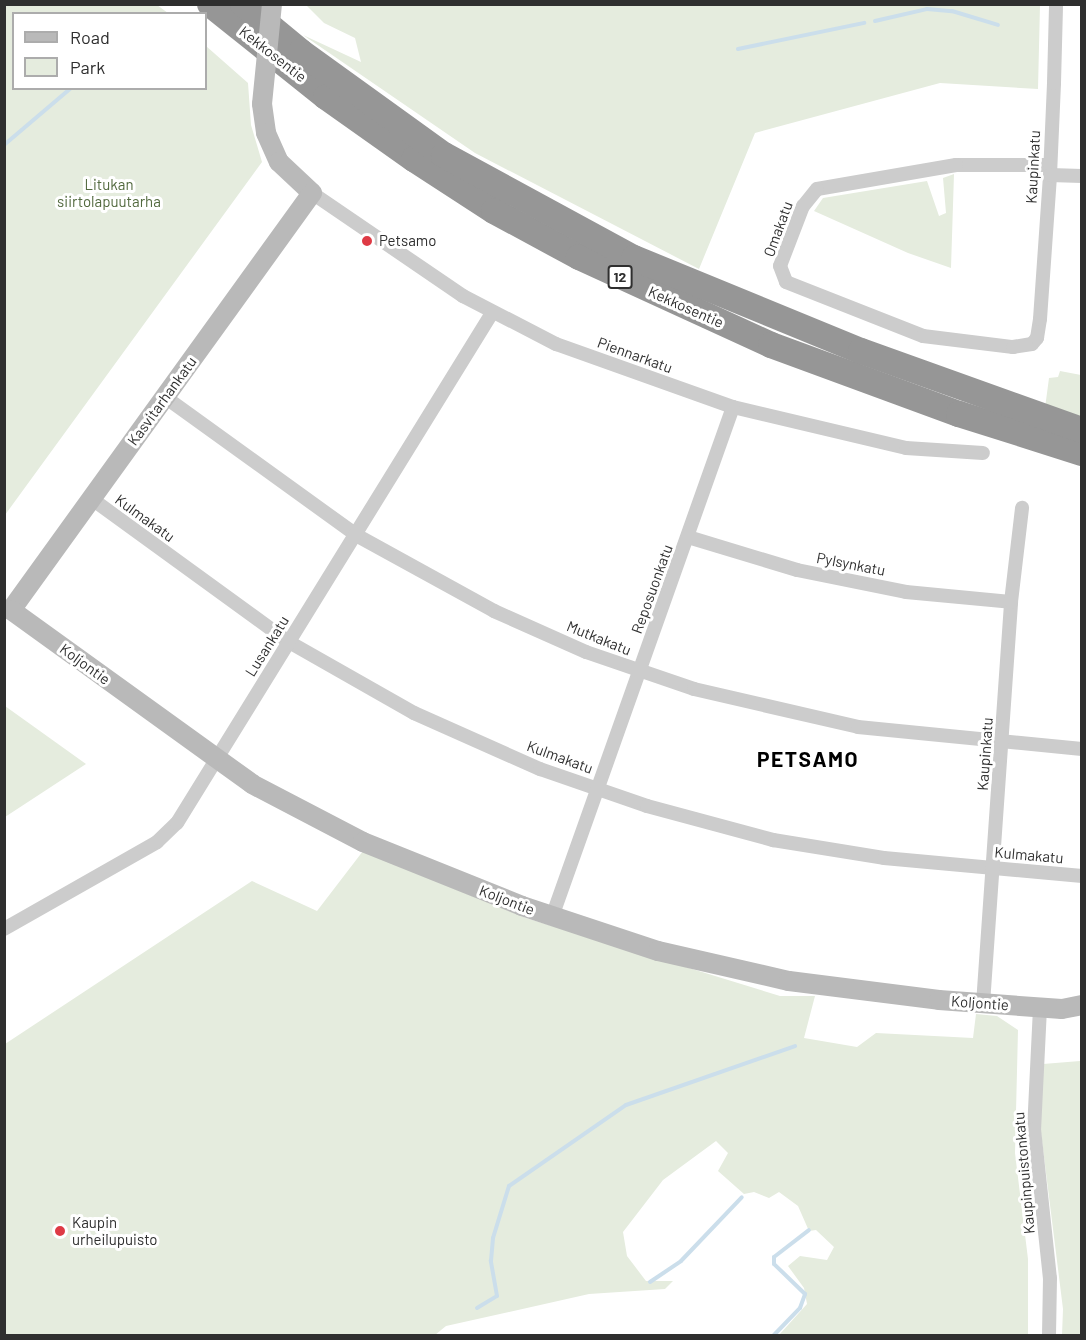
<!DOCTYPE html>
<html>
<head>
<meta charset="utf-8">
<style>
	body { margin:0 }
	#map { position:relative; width:1086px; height:1340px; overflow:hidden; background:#fff; font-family:Barlow,sans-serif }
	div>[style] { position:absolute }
	.green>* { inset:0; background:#e5ecde }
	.stream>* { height:4px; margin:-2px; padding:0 2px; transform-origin:2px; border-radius:2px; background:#cbdeeb }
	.street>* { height:14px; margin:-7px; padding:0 7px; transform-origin:7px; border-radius:7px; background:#ccc }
	.secondary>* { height:20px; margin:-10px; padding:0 10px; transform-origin:10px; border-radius:10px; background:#b9b9b9 }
	.highway>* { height:26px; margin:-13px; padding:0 13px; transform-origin:13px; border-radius:13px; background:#969696 }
	.secondary-bridge>* { height:20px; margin:-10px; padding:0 10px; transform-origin:10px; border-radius:10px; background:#b9b9b9 }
	.dots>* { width:16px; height:16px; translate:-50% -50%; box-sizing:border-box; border:3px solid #fff; border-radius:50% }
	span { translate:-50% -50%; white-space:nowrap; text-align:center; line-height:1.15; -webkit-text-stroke:6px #fff; paint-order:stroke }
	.shield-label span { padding:2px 4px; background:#fff; border:2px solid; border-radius:4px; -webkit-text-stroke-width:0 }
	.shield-label { font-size:14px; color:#2f2f2f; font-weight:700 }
	.street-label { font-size:15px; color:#2f2f2f }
	.park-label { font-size:15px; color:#52693e }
	.poi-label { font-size:15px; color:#2f2f2f }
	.left { translate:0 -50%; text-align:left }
	.district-label { font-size:21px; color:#000; font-weight:700; letter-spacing:1.5px }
	.frame { position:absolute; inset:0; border:6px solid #2f2f2f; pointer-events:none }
	.legend { position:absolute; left:12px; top:12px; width:195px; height:78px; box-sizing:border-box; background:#fff; border:2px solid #acacac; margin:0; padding:8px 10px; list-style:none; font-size:18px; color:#2f2f2f }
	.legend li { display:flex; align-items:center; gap:12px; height:30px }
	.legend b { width:30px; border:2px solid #acacac }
</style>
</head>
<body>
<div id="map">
	<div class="green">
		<div style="clip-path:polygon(5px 4px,157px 5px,168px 13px,14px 14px,14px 88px,206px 88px,206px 46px,248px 83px,251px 125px,262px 162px,5px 515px)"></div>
		<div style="clip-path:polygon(306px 5px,1040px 5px,1038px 89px,940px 83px,755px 133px,699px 269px,475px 153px,303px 35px,361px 62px,355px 38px,324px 23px)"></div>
		<div style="clip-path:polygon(954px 174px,951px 268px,908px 253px,814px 211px,823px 198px,927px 181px,939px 216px,946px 213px,943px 178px)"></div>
		<div style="clip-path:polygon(1060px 371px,1081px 375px,1081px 418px,1045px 408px,1049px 378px,1058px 377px)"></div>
		<div style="clip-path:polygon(5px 706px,86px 764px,5px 817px)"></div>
		<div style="clip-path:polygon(363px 851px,526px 918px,780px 996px,815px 996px,804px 1038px,857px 1047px,876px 1033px,973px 1038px,976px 1014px,997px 1016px,1018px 1030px,1015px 1153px,1028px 1259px,1028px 1335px,779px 1335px,807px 1304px,804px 1288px,788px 1266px,800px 1256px,827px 1260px,834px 1247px,816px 1230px,809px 1231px,798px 1206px,779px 1192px,769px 1198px,754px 1192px,744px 1194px,718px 1171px,728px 1153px,716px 1141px,663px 1180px,623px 1232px,627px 1256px,646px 1281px,673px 1281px,665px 1289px,589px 1294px,446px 1326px,435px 1335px,5px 1336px,5px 1044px,252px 881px,317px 911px)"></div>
		<div style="clip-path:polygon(1080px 1061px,1081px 1335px,1062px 1335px,1063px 1309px,1041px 1133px,1041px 1095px,1043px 1064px)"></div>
	</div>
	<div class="stream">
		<div style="left:875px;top:21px;width:53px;rotate:-13deg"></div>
		<div style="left:927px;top:9px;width:25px;rotate:5deg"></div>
		<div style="left:952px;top:11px;width:48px;rotate:16.9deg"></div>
		<div style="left:738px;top:49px;width:129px;rotate:-11.7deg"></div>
		<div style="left:4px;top:145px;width:88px;rotate:-40.4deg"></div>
		<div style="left:650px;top:1282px;width:37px;rotate:-34deg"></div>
		<div style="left:681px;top:1261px;width:88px;rotate:-46.4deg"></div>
		<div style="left:477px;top:1308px;width:23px;rotate:-31deg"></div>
		<div style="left:497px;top:1296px;width:36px;rotate:-100deg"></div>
		<div style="left:491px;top:1261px;width:23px;rotate:-85deg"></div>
		<div style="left:493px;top:1238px;width:54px;rotate:-72.9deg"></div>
		<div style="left:509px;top:1186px;width:142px;rotate:-34.7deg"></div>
		<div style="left:626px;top:1105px;width:179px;rotate:-19.2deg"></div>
		<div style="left:773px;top:1336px;width:39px;rotate:-46deg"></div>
		<div style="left:800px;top:1308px;width:15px;rotate:-70deg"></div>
		<div style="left:805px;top:1294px;width:43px;rotate:-135.9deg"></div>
		<div style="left:774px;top:1264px;width:7px;rotate:-90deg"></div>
		<div style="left:774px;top:1257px;width:44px;rotate:-37.6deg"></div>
	</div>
	<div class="street">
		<div style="left:1050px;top:165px;width:94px;rotate:180deg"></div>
		<div style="left:956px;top:165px;width:141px;rotate:170.2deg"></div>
		<div style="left:817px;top:189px;width:22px;rotate:129deg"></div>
		<div style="left:803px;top:206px;width:64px;rotate:111deg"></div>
		<div style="left:780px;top:266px;width:17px;rotate:69deg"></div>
		<div style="left:786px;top:282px;width:147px;rotate:21.5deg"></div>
		<div style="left:923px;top:336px;width:91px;rotate:7deg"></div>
		<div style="left:1013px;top:347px;width:19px;rotate:-9deg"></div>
		<div style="left:1032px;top:344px;width:8px;rotate:-50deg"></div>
		<div style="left:1037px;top:338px;width:19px;rotate:-81deg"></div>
		<div style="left:1040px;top:319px;width:144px;rotate:-86deg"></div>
		<div style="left:1050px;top:175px;width:92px;rotate:-87.5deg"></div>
		<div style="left:1054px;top:83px;width:79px;rotate:-88.5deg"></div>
		<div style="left:1050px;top:175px;width:32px;rotate:2deg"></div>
		<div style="left:312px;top:193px;width:183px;rotate:34.3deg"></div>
		<div style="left:463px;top:296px;width:105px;rotate:27.3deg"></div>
		<div style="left:556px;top:344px;width:188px;rotate:19.6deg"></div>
		<div style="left:733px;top:407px;width:178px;rotate:13.3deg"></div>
		<div style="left:906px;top:448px;width:77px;rotate:3.7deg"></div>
		<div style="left:165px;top:397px;width:236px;rotate:35.8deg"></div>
		<div style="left:356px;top:535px;width:158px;rotate:28.8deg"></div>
		<div style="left:494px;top:611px;width:101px;rotate:24deg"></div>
		<div style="left:586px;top:652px;width:114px;rotate:18.9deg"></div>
		<div style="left:694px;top:689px;width:168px;rotate:13deg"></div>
		<div style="left:858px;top:727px;width:225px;rotate:5.6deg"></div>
		<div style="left:92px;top:499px;width:243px;rotate:36deg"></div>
		<div style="left:289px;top:642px;width:144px;rotate:29.6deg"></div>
		<div style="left:414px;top:713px;width:138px;rotate:24deg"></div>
		<div style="left:540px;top:769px;width:113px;rotate:19.1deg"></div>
		<div style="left:647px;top:806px;width:131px;rotate:15.1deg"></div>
		<div style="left:773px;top:840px;width:112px;rotate:9.2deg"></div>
		<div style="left:884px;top:858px;width:199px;rotate:5.2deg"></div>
		<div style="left:688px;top:537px;width:114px;rotate:16.8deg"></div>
		<div style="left:797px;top:570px;width:111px;rotate:11.4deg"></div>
		<div style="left:906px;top:592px;width:105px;rotate:5.4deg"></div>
		<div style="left:552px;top:917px;width:541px;rotate:-70.46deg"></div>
		<div style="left:4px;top:929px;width:176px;rotate:-29.6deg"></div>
		<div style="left:157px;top:842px;width:28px;rotate:-44deg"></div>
		<div style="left:177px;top:823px;width:599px;rotate:-58.3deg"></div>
		<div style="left:983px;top:1004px;width:403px;rotate:-86deg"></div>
		<div style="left:1011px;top:602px;width:95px;rotate:-83.3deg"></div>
		<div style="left:1040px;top:1008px;width:121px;rotate:92.8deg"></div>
		<div style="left:1034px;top:1129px;width:150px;rotate:83.9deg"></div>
		<div style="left:1050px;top:1278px;width:58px;rotate:91deg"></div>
	</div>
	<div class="secondary">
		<div style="left:262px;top:104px;width:29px;rotate:82deg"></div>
		<div style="left:266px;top:133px;width:32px;rotate:66deg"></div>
		<div style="left:279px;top:162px;width:45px;rotate:43.2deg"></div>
		<div style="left:312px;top:193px;width:514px;rotate:125.82deg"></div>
		<div style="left:11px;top:610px;width:297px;rotate:35.8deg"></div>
		<div style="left:252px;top:784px;width:125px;rotate:27.6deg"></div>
		<div style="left:363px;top:842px;width:171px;rotate:21.9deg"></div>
		<div style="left:522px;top:906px;width:143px;rotate:18.3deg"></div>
		<div style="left:658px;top:951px;width:134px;rotate:12.9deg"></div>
		<div style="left:789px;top:981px;width:151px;rotate:7.2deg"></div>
		<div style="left:939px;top:1000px;width:123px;rotate:4.2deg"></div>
		<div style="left:1062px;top:1009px;width:20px;rotate:-11deg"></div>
	</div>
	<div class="highway">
		<div style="left:210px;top:4px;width:149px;rotate:38.7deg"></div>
		<div style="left:326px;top:97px;width:108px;rotate:35.2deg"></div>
		<div style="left:414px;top:159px;width:95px;rotate:33deg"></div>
		<div style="left:494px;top:211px;width:97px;rotate:28.4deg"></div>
		<div style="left:579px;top:257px;width:211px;rotate:24.6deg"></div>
		<div style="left:771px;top:345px;width:200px;rotate:20.2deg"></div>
		<div style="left:959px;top:414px;width:129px;rotate:17.6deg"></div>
		<div style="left:243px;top:4px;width:75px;rotate:39.6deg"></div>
		<div style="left:301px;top:52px;width:176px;rotate:35.8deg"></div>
		<div style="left:444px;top:155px;width:216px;rotate:28.5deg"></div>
		<div style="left:634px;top:258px;width:245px;rotate:22.3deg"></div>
		<div style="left:861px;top:351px;width:235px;rotate:19.7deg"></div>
	</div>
	<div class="secondary-bridge">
		<div style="left:262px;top:104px;width:100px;rotate:-84.3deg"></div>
	</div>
	<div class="dots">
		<div style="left:367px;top:241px;background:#de3a45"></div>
		<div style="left:60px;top:1231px;background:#de3a45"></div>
	</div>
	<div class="shield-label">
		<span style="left:620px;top:277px">12</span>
	</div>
	<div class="street-label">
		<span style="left:273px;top:54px;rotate:38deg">Kekkosentie</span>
		<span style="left:1033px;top:167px;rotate:-87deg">Kaupinkatu</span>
		<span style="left:778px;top:229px;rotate:-70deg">Omakatu</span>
		<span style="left:686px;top:307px;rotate:24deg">Kekkosentie</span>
		<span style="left:635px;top:355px;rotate:20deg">Piennarkatu</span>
		<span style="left:162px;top:401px;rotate:-54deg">Kasvitarhankatu</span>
		<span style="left:145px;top:518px;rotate:36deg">Kulmakatu</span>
		<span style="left:851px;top:564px;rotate:11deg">Pylsynkatu</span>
		<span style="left:652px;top:589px;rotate:-70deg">Reposuonkatu</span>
		<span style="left:599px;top:638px;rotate:22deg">Mutkakatu</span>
		<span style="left:267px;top:646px;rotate:-58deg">Lusankatu</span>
		<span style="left:85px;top:664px;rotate:36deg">Koljontie</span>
		<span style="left:985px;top:754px;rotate:-86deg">Kaupinkatu</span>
		<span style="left:560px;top:757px;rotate:20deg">Kulmakatu</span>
		<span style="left:1029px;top:855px;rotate:5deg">Kulmakatu</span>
		<span style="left:507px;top:900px;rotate:21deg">Koljontie</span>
		<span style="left:980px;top:1003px;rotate:4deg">Koljontie</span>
		<span style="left:1024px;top:1173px;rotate:-95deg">Kaupinpuistonkatu</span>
	</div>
	<div class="park-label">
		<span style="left:109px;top:193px">Litukan<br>siirtolapuutarha</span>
	</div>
	<div class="poi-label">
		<span class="left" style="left:379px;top:241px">Petsamo</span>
		<span class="left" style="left:72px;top:1231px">Kaupin<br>urheilupuisto</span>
	</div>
	<div class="district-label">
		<span style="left:808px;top:759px">PETSAMO</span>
	</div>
	<div class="frame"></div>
	<ul class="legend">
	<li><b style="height:8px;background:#b9b9b9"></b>Road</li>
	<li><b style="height:16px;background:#e5ecde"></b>Park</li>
	</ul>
</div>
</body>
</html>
